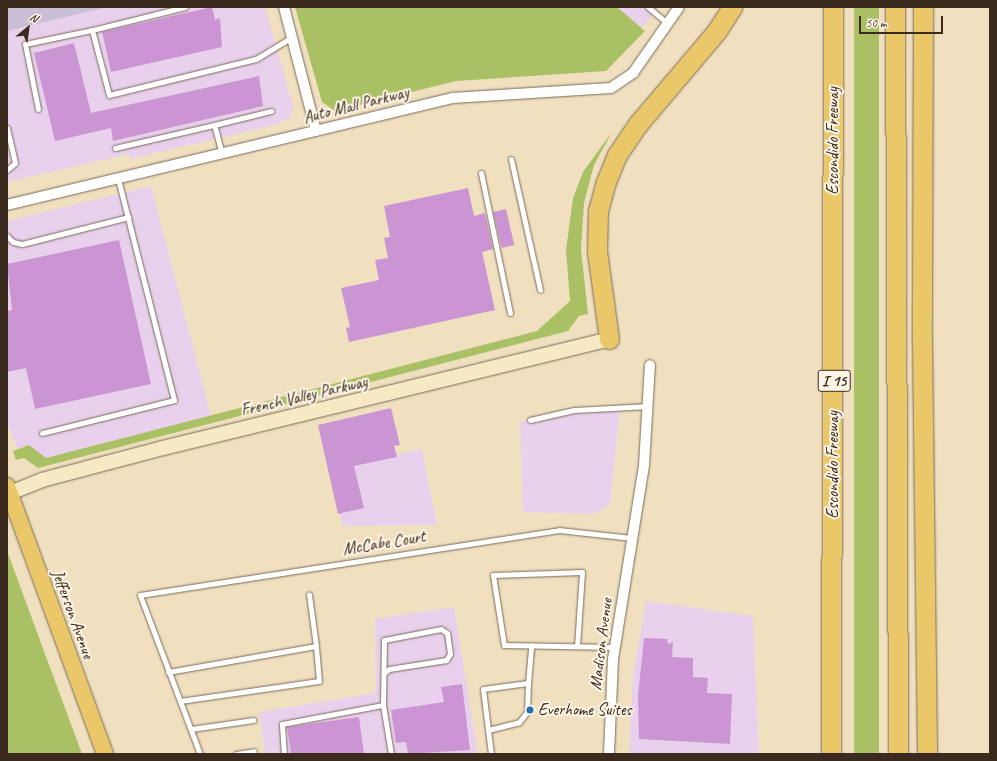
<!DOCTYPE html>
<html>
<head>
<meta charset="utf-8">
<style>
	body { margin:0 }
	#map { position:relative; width:997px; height:761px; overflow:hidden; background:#f0e0c0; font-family:Caveat,sans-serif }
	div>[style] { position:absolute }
	.built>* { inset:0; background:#e9d1ed }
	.industrial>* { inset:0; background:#c9bfd7 }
	.green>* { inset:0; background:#aac065; transform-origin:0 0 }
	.building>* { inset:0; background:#cb95d4; transform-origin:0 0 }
	.roads { filter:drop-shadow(0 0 1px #7a6a57) drop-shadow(0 0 1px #7a6a57) }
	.service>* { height:5px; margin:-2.5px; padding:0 2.5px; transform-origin:2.5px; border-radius:2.5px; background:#fff }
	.minor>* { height:10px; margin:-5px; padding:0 5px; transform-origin:5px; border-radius:5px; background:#fff }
	.secondary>* { height:14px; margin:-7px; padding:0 7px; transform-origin:7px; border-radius:7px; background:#f7e9c3 }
	.primary>* { height:16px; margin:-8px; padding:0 8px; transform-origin:8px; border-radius:8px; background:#eac769 }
	.motorway>* { height:19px; margin:-9.5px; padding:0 9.5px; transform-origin:9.5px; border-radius:9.5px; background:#eac769 }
	.dots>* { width:11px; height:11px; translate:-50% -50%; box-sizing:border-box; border:2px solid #fcf5e5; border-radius:50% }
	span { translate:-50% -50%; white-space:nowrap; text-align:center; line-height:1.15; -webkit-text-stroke:4px #fcf5e5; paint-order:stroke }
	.shield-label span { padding:1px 3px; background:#fcf5e5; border:1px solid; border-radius:3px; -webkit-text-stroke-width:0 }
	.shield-label { font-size:16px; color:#3b2a1e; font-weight:700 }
	.street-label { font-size:17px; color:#3b2a1e }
	.poi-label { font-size:17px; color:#3b2a1e }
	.left { translate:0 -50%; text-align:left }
	.frame { position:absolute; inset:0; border:8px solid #3b2a1e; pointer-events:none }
	.north { position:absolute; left:8px; top:8px; width:40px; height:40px; -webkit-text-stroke:3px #fcf5e5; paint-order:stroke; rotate:29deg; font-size:11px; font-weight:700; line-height:16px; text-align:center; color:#3b2a1e }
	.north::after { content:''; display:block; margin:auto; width:14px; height:18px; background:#3b2a1e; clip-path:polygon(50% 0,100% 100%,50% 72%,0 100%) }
	.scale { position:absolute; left:859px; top:16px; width:84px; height:18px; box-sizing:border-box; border:2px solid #3b2a1e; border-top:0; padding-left:5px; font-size:12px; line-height:14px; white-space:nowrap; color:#3b2a1e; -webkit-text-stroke:3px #fcf5e5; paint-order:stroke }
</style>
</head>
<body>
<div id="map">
	<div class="built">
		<div style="clip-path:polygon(108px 7px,265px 7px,293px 106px,290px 118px,274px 125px,130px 159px,129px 154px,7px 182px,7px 31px)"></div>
		<div style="clip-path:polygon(617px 7px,659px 7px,642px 28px)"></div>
		<div style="clip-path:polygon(151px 186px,211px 416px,46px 458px,29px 445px,17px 449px,7px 422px,7px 221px)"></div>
		<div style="clip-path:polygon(620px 409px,610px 504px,595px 514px,523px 512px,520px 422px,553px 414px)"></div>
		<div style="clip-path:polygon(422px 449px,437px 525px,343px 526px,329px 470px)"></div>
		<div style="clip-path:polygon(646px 601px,753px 616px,759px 754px,629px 754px,633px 675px)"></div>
		<div style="clip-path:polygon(454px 607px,478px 754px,265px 754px,259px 712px,376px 693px,375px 619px)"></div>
	</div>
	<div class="industrial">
		<div style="clip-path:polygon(7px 7px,108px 7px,7px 31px)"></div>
	</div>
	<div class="green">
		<div style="clip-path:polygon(295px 7px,617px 7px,645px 31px,606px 71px,456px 81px,335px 111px,322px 102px)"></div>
		<div style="left:854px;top:7px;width:25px;height:747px"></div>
		<div style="clip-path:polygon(612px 132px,594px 165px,584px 203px,581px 249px,588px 314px,579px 316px,568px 331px,38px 468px,24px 458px,16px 460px,13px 451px,29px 445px,46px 458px,537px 331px,570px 301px,566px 250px,573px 198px,583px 172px)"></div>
		<div style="clip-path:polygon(7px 551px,10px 559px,82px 754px,7px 754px)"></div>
	</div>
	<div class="building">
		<div style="clip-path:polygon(212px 7px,215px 20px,220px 18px,222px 47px,111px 72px,102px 32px)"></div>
		<div style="clip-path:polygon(74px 43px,91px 113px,259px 76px,263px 106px,113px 141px,111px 128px,55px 141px,34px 53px)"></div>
		<div style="clip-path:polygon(468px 188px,474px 216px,485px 213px,493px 249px,482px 252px,495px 310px,349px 342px,346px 328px,350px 327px,341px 288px,379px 280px,375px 260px,388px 258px,384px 238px,390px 237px,384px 206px)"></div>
		<div style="left:506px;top:209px;width:37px;height:13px;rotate:77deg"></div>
		<div style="clip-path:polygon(119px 240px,151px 384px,35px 409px,26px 368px,7px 372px,7px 311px,12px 310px,7px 264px)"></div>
		<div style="clip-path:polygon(391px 408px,400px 445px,394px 446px,397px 457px,354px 466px,364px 508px,338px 514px,318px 425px)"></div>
		<div style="clip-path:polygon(644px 638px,667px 639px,668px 644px,673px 642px,672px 657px,693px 658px,693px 677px,708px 678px,707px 693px,732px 694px,730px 744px,639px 739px,638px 695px)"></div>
		<div style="clip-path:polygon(462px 684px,470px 750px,408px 754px,406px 742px,396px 743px,391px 710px,444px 702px,441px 687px)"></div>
		<div style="clip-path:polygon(359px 717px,364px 754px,291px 754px,287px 727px)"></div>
	</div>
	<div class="roads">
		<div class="service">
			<div style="left:185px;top:7px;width:96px;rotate:166.1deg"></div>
			<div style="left:92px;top:30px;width:67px;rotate:75.3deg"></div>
			<div style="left:109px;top:95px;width:151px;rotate:-13.8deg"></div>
			<div style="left:256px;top:59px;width:42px;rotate:-31.4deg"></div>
			<div style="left:648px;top:7px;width:26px;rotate:40deg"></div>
			<div style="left:38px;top:109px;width:66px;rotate:-101.3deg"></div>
			<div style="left:25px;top:44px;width:68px;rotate:-11.8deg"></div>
			<div style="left:7px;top:128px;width:36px;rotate:77deg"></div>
			<div style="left:15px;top:163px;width:11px;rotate:139deg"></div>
			<div style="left:115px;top:148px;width:102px;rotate:-13.1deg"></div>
			<div style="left:222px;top:154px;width:30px;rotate:-105deg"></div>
			<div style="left:214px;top:125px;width:59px;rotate:-13.8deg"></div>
			<div style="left:511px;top:159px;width:134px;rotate:77.5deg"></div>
			<div style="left:481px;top:173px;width:143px;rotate:78.3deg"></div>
			<div style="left:7px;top:236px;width:8px;rotate:45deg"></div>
			<div style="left:13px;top:242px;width:9px;rotate:13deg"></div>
			<div style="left:22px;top:244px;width:110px;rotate:-14.2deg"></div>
			<div style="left:530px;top:420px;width:45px;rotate:-12.8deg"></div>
			<div style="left:574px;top:410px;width:75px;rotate:-3.1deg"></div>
			<div style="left:42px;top:433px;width:136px;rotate:-14deg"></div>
			<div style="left:174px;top:400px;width:229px;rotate:-104.2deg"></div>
			<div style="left:577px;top:646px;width:74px;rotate:-86.1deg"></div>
			<div style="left:582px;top:572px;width:89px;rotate:178.1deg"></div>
			<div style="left:493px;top:575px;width:71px;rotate:81.1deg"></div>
			<div style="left:504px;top:645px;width:111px;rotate:1deg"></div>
			<div style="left:168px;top:672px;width:150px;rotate:-10deg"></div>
			<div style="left:316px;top:646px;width:52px;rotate:-97.7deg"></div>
			<div style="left:384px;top:673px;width:6px;rotate:-39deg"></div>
			<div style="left:389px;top:669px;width:58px;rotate:-9deg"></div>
			<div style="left:446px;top:660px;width:7px;rotate:-56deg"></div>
			<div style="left:450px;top:654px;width:21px;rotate:-98deg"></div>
			<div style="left:447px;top:633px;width:7px;rotate:-146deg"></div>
			<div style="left:441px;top:629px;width:58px;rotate:169.1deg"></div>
			<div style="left:384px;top:640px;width:65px;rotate:90.9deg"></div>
			<div style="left:383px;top:705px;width:50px;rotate:80.7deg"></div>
			<div style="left:180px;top:701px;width:140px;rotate:-8.2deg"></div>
			<div style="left:319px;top:681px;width:35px;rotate:-95deg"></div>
			<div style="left:191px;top:729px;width:63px;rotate:-8.3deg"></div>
			<div style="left:488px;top:730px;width:32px;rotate:-14deg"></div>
			<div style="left:519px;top:722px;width:13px;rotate:-51deg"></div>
			<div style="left:527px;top:712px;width:29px;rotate:-88deg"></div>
			<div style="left:200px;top:754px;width:170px;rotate:-110.7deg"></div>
			<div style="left:140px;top:595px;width:424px;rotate:-8.8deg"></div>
			<div style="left:559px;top:530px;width:73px;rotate:6.3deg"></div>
			<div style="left:236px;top:754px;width:18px;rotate:-9deg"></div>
			<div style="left:284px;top:754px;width:30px;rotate:-94deg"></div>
			<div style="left:282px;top:724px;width:103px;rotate:-10.7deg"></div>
			<div style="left:491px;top:754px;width:65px;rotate:-97deg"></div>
			<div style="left:483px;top:689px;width:45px;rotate:-7.6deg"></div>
			<div style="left:528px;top:683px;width:38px;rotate:-85deg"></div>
		</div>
		<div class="minor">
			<div style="left:284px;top:7px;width:128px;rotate:75.5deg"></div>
			<div style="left:7px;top:205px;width:458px;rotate:-13.5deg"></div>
			<div style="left:452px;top:98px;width:159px;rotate:-3.6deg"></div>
			<div style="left:611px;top:88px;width:27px;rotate:-34deg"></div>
			<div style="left:633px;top:73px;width:80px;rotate:-55.1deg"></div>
			<div style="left:609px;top:754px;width:95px;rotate:-87.6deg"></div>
			<div style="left:613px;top:659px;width:196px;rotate:-80.9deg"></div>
			<div style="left:644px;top:465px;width:100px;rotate:-86.6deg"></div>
		</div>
		<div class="secondary">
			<div style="left:10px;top:493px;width:35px;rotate:-22deg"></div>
			<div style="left:42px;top:480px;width:125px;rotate:-14.8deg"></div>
			<div style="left:163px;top:448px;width:459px;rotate:-13.7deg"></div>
		</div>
		<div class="primary">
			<div style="left:7px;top:486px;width:285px;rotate:69.9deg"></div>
		</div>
		<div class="motorway">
			<div style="left:895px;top:7px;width:747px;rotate:89.77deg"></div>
			<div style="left:923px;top:7px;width:334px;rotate:90.2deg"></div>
			<div style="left:922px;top:341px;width:413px;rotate:89.3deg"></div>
			<div style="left:609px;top:339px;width:89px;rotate:-97.8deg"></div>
			<div style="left:597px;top:251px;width:40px;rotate:-88.6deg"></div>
			<div style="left:598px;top:211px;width:30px;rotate:-75deg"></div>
			<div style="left:606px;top:182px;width:29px;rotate:-68deg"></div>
			<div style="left:617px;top:155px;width:37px;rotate:-56deg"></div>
			<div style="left:638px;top:124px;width:121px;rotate:-49.7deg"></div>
			<div style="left:716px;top:32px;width:30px;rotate:-57deg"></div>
			<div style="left:831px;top:754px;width:747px;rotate:-89.85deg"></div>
		</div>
	</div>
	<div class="dots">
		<div style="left:530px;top:710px;background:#1f6fb2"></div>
	</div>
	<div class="shield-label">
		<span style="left:834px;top:381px">I 15</span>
	</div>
	<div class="street-label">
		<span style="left:356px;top:105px;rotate:-14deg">Auto Mall Parkway</span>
		<span style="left:833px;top:141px;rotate:-90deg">Escondido Freeway</span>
		<span style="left:304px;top:396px;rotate:-13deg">French Valley Parkway</span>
		<span style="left:833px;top:465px;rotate:-90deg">Escondido Freeway</span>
		<span style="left:384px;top:543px;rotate:-9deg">McCabe Court</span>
		<span style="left:73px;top:614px;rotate:70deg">Jefferson Avenue</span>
		<span style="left:601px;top:644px;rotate:-83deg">Madison Avenue</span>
	</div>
	<div class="poi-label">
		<span class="left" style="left:538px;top:710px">Everhome Suites</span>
	</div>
	<div class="frame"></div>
	<div class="north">N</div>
	<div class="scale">50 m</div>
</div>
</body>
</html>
